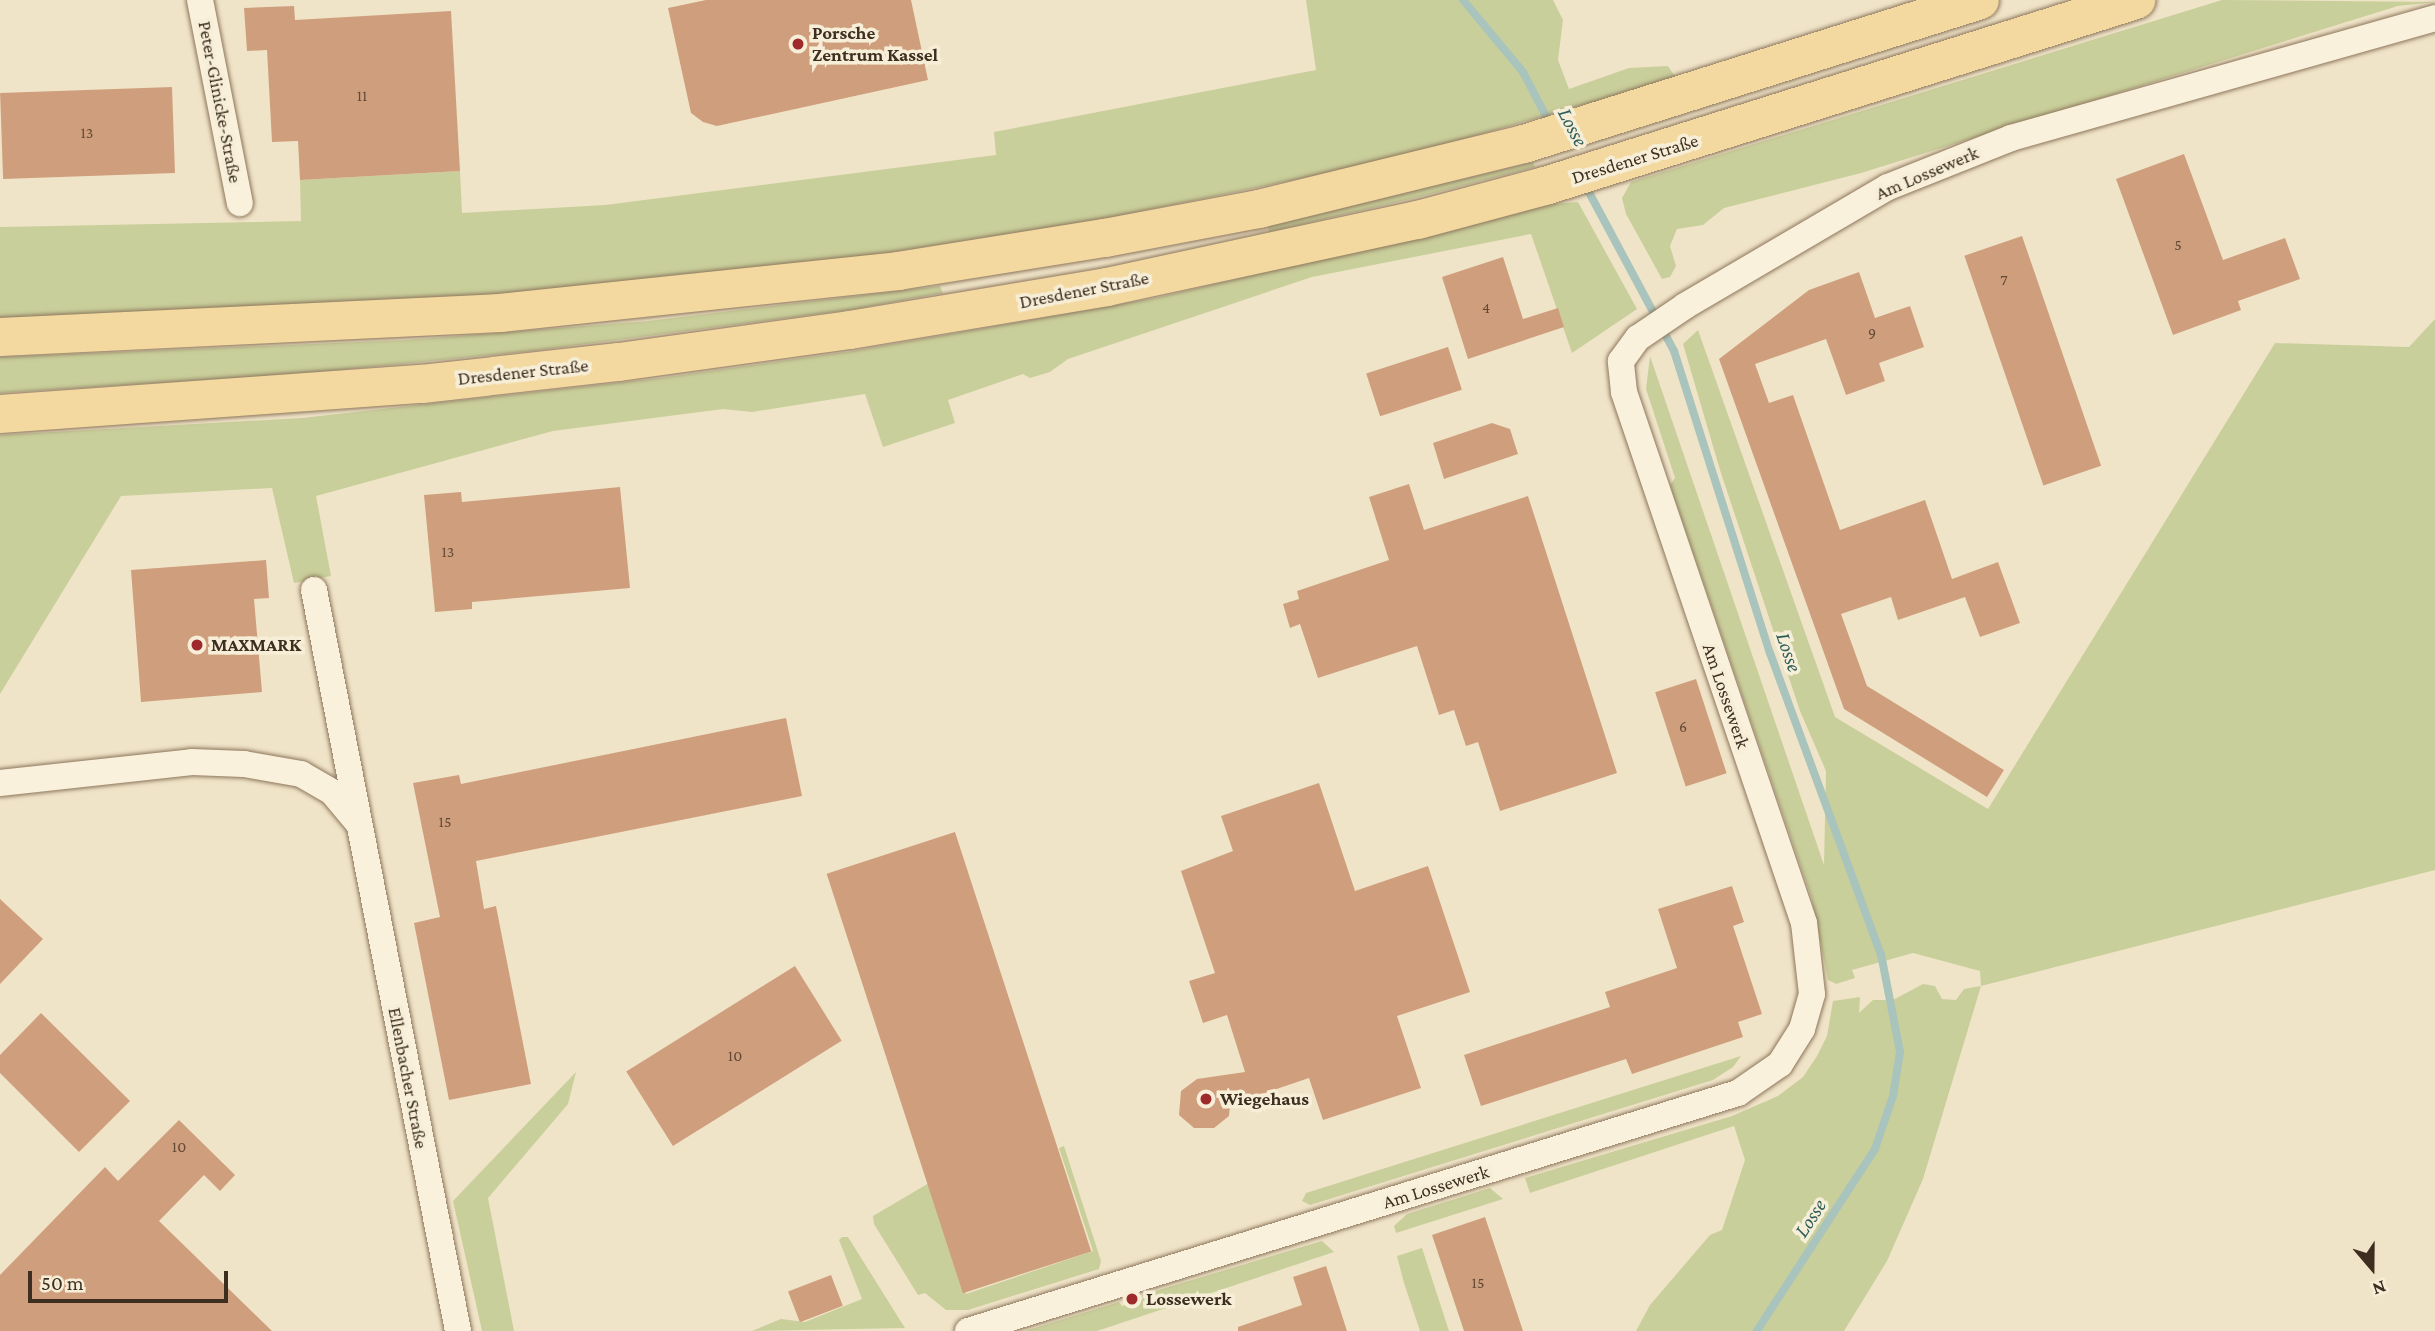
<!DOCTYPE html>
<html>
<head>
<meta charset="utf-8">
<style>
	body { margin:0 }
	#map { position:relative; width:2435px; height:1331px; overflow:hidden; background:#f0e4c8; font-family:"Crimson Pro",serif }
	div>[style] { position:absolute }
	.green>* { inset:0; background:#c9cf9b }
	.stream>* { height:8px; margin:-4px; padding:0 4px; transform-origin:4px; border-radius:4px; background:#a9c4bc }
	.building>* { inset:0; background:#cf9f7d; transform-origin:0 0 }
	.roads { filter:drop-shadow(0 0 2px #8d765c) drop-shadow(0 0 2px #8d765c) }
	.minor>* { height:26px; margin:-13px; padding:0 13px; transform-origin:13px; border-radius:13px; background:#faf1dc }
	.primary>* { height:38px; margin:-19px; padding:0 19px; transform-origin:19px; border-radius:19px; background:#f3d9a0 }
	.dots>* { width:19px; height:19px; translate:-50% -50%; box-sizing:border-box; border:4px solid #f7eed8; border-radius:50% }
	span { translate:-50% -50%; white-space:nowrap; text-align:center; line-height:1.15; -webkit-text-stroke:7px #f7eed8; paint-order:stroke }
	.number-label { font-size:16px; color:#624a37 }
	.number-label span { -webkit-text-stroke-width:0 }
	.poi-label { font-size:19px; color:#3d2e20; font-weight:700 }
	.left { translate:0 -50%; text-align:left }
	.street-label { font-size:19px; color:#3d2e20 }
	.water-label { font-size:21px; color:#2f5d5a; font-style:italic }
	.north { position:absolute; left:2337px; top:1233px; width:70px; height:70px; -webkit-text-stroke:5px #f7eed8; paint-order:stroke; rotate:160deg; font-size:19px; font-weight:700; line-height:28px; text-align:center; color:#3d2e20 }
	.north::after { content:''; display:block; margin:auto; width:24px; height:32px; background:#3d2e20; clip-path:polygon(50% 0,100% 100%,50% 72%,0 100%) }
	.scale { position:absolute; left:28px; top:1271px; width:200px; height:32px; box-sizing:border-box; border:4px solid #3d2e20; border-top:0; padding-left:9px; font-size:21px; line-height:24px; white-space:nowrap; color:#3d2e20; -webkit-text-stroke:5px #f7eed8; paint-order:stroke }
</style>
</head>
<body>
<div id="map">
	<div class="green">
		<div style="clip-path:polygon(1306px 0,1553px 0,1563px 20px,1558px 60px,1569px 89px,1629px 68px,1668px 66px,1676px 78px,1391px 160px,1103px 219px,817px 264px,500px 294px,0 320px,0 227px,301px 221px,300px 180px,460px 171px,462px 213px,605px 205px,996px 155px,994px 132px,1316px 70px)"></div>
		<div style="clip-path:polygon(2222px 0,2435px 2px,2398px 6px,1861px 173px,1724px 208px,1703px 225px,1677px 229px,1670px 246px,1676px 266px,1670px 277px,1662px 279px,1626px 214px,1622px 198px,1631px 182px)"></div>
		<div style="clip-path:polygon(1533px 162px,1535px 167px,1419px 197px,1269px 232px,1268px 226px)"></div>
		<div style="clip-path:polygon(1578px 202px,1637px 309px,1572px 353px,1531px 234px,1312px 277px,1068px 359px,1050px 372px,1030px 378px,1023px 374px,948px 400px,955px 423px,883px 447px,865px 394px,752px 412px,723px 409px,553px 431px,316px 496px,331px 576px,294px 583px,272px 488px,121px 496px,0 694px,0 435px,302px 418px,661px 378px,853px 351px,1156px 298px,1553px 204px)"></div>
		<div style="clip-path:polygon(940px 286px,943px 293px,849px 310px,532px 351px,298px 374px,0 393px,0 357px,407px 340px,648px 321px)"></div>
		<div style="clip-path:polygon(2435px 319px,2435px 870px,1981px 986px,1923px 1179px,1887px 1261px,1844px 1331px,1636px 1331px,1650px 1305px,1710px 1235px,1722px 1230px,1745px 1160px,1734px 1126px,1530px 1193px,1525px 1178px,1732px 1116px,1778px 1096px,1803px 1077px,1817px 1056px,1827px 1036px,1833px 1001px,1860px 997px,1859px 1013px,1873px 1000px,1893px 1000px,1923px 984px,1935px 986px,1942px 999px,1956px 1000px,1964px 989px,1981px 986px,1980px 971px,1913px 953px,1852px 970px,1855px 978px,1836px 984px,1828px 980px,1812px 899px,1670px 485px,1675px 478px,1646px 389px,1650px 356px,1824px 865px,1826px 771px,1800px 711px,1720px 470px,1683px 344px,1698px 330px,1835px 717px,1988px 809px,2275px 343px,2409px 347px)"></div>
		<div style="clip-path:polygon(1741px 1056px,1733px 1067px,1713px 1080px,1310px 1205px,1302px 1201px,1306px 1193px)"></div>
		<div style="clip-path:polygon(576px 1072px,568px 1104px,488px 1198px,514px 1331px,482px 1331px,453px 1201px)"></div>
		<div style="clip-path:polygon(1064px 1146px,1101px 1261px,1099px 1269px,968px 1310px,946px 1310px,925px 1293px,918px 1295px,874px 1224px,873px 1216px,929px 1183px,966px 1294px,1093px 1251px,1059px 1148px)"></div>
		<div style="clip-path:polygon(1490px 1188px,1503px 1199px,1396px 1233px,1394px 1226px,1407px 1214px)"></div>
		<div style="clip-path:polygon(842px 1237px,848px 1237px,905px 1328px,752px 1331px,781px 1319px,805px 1322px,862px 1299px,839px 1240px)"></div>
		<div style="clip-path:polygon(1322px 1241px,1334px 1252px,1097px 1331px,1025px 1331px,1119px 1302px,1122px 1306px,1143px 1299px,1142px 1295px)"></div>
		<div style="clip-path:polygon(1422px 1248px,1449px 1331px,1420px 1331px,1404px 1283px,1397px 1256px)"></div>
	</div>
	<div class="stream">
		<div style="left:1463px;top:0;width:94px;rotate:50.2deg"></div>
		<div style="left:1523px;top:72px;width:61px;rotate:62.6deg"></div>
		<div style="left:1584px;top:183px;width:191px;rotate:61.8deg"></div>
		<div style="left:1674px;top:351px;width:317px;rotate:72.4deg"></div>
		<div style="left:1770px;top:653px;width:321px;rotate:69.8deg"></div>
		<div style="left:1881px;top:954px;width:100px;rotate:79deg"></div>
		<div style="left:1900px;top:1052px;width:45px;rotate:99deg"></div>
		<div style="left:1893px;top:1096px;width:56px;rotate:108.8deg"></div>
		<div style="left:1875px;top:1149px;width:217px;rotate:123deg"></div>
	</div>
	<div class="building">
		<div style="clip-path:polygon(706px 0,911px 0,928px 80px,717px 126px,703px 122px,691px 113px,668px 8px)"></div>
		<div style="clip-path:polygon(294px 6px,295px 20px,451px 11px,460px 171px,300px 180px,298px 141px,272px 142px,267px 50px,247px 51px,244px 8px)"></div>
		<div style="left:172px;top:87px;width:86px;height:172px;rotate:88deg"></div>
		<div style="clip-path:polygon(2184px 154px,2223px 260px,2285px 238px,2300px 279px,2238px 301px,2241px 310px,2173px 335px,2116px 179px)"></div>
		<div style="left:2022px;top:236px;width:243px;height:61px;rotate:71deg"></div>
		<div style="clip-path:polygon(1503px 257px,1523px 319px,1558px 308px,1564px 327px,1468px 359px,1442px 277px)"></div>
		<div style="clip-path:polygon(1859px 272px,1875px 318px,1910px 306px,1924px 347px,1879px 363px,1885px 381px,1846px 395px,1826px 339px,1755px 364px,1769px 403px,1793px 395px,1840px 530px,1925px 500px,1952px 579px,1998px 562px,2020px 623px,1980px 637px,1965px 597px,1898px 620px,1891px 597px,1841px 614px,1867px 686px,2004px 770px,1987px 797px,1844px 709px,1719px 359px,1809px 290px)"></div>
		<div style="left:1448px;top:347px;width:45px;height:86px;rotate:72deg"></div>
		<div style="clip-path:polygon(1492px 423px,1510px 429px,1518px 454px,1444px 479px,1433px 443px)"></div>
		<div style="clip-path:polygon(1409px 484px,1424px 530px,1528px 496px,1617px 773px,1500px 811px,1478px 742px,1466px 746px,1454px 710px,1439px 715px,1417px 646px,1318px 678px,1300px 624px,1290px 628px,1283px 604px,1299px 599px,1297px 591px,1389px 560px,1369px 497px)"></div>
		<div style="clip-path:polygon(620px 487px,630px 588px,472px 602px,472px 609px,435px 612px,424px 495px,461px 492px,462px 502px)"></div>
		<div style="clip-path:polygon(266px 560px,269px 598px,254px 599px,262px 692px,141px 702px,131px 570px)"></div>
		<div style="left:1696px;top:679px;width:99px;height:43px;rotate:72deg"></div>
		<div style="clip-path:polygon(786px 718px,802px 796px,476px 861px,484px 909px,496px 906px,531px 1084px,449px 1100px,414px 923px,440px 917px,413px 783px,459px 775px,461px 784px)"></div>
		<div style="clip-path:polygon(1319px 783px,1355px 891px,1428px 866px,1470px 992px,1397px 1016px,1421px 1088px,1323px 1120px,1309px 1078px,1230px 1105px,1229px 1116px,1214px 1128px,1194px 1128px,1179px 1115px,1181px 1091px,1197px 1079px,1245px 1072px,1227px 1015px,1203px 1023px,1189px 981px,1215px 973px,1181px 871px,1233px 851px,1221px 816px)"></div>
		<div style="left:955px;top:832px;width:441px;height:135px;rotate:72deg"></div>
		<div style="clip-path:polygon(1732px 886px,1744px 922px,1733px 926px,1762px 1014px,1738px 1022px,1743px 1037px,1632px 1074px,1626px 1059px,1481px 1106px,1464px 1055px,1610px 1007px,1605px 992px,1677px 968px,1658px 909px)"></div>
		<div style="clip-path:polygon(0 899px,43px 939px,0 984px)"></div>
		<div style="left:795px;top:966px;width:88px;height:199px;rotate:58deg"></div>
		<div style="clip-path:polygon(41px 1013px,130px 1101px,79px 1152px,0 1073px,0 1055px)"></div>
		<div style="clip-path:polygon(179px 1120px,235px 1175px,220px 1191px,204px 1175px,159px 1221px,272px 1331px,0 1331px,0 1275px,105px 1167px,118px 1181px)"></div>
		<div style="clip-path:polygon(1485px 1217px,1523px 1331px,1464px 1331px,1432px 1235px)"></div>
		<div style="clip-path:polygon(1326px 1266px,1347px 1331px,1238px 1331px,1238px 1327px,1302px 1305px,1293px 1277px)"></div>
		<div style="left:831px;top:1275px;width:33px;height:46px;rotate:69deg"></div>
	</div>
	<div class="roads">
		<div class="minor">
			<div style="left:200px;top:0;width:207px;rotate:78.9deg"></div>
			<div style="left:314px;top:590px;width:755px;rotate:79deg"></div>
			<div style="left:0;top:783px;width:193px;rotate:-6.2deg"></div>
			<div style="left:192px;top:762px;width:52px;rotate:2.2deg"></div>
			<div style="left:244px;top:764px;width:58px;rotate:10deg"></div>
			<div style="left:301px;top:774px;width:36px;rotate:30deg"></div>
			<div style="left:332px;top:792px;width:40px;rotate:50deg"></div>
			<div style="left:968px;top:1331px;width:806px;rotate:-17.18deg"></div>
			<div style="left:1738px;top:1093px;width:51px;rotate:-34.6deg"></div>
			<div style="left:1780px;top:1064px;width:41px;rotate:-57.8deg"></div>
			<div style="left:1802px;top:1029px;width:36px;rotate:-74deg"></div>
			<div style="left:1812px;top:994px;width:71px;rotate:-96.4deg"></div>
			<div style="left:1804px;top:923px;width:561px;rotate:-108.73deg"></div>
			<div style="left:1624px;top:392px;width:31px;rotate:-96deg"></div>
			<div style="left:1621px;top:361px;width:29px;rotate:-54deg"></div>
			<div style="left:1638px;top:338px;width:57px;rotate:-34.2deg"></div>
			<div style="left:1685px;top:306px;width:235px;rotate:-30.4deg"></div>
			<div style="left:1888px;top:187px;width:132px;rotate:-21.7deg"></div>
			<div style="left:2011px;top:138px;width:441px;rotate:-15.8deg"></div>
		</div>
		<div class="primary">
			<div style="left:0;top:337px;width:501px;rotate:-2.75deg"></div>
			<div style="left:500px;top:313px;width:400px;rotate:-6deg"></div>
			<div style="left:898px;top:271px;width:210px;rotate:-9.1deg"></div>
			<div style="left:1105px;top:238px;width:157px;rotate:-10.7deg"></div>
			<div style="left:1259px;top:209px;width:273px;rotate:-13.8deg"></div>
			<div style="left:1524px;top:144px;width:478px;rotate:-17.5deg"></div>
			<div style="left:0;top:414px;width:423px;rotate:-4.1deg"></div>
			<div style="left:422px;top:384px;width:198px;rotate:-6.4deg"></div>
			<div style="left:619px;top:362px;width:233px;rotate:-7.9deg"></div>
			<div style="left:850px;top:330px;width:261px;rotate:-9.5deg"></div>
			<div style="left:1107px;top:287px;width:318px;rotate:-12.2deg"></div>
			<div style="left:1418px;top:220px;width:131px;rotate:-15deg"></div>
			<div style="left:1545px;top:186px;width:620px;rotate:-17.47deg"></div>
		</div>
	</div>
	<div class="dots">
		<div style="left:798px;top:44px;background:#9e2a2b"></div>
		<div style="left:197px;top:645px;background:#9e2a2b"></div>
		<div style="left:1206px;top:1099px;background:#9e2a2b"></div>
		<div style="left:1132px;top:1299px;background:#9e2a2b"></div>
	</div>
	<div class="number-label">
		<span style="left:362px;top:96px">11</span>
		<span style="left:87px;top:133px">13</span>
		<span style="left:2178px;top:245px">5</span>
		<span style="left:2004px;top:280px">7</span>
		<span style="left:1486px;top:308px">4</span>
		<span style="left:1872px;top:333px">9</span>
		<span style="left:448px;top:552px">13</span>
		<span style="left:1683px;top:727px">6</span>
		<span style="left:445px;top:822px">15</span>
		<span style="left:735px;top:1056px">10</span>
		<span style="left:179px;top:1147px">10</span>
		<span style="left:1478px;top:1283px">15</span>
	</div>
	<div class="poi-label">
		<span class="left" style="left:812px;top:44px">Porsche<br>Zentrum Kassel</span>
		<span class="left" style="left:211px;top:645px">MAXMARK</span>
		<span class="left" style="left:1220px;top:1099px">Wiegehaus</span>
		<span class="left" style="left:1146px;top:1299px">Lossewerk</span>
	</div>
	<div class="street-label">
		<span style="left:220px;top:102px;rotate:79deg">Peter-Glinicke-Straße</span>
		<span style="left:1635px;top:159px;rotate:-17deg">Dresdener Straße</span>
		<span style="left:1927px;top:173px;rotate:-23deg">Am Lossewerk</span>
		<span style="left:1084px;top:290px;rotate:-11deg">Dresdener Straße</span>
		<span style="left:523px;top:372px;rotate:-6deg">Dresdener Straße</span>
		<span style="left:1726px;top:696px;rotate:71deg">Am Lossewerk</span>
		<span style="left:408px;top:1078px;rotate:79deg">Ellenbacher Straße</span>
		<span style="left:1436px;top:1187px;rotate:-17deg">Am Lossewerk</span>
	</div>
	<div class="water-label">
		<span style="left:1573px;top:127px;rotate:62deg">Losse</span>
		<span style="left:1789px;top:652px;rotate:71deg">Losse</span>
		<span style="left:1810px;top:1218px;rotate:-57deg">Losse</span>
	</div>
	<div class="north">N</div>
	<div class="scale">50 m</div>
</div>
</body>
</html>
